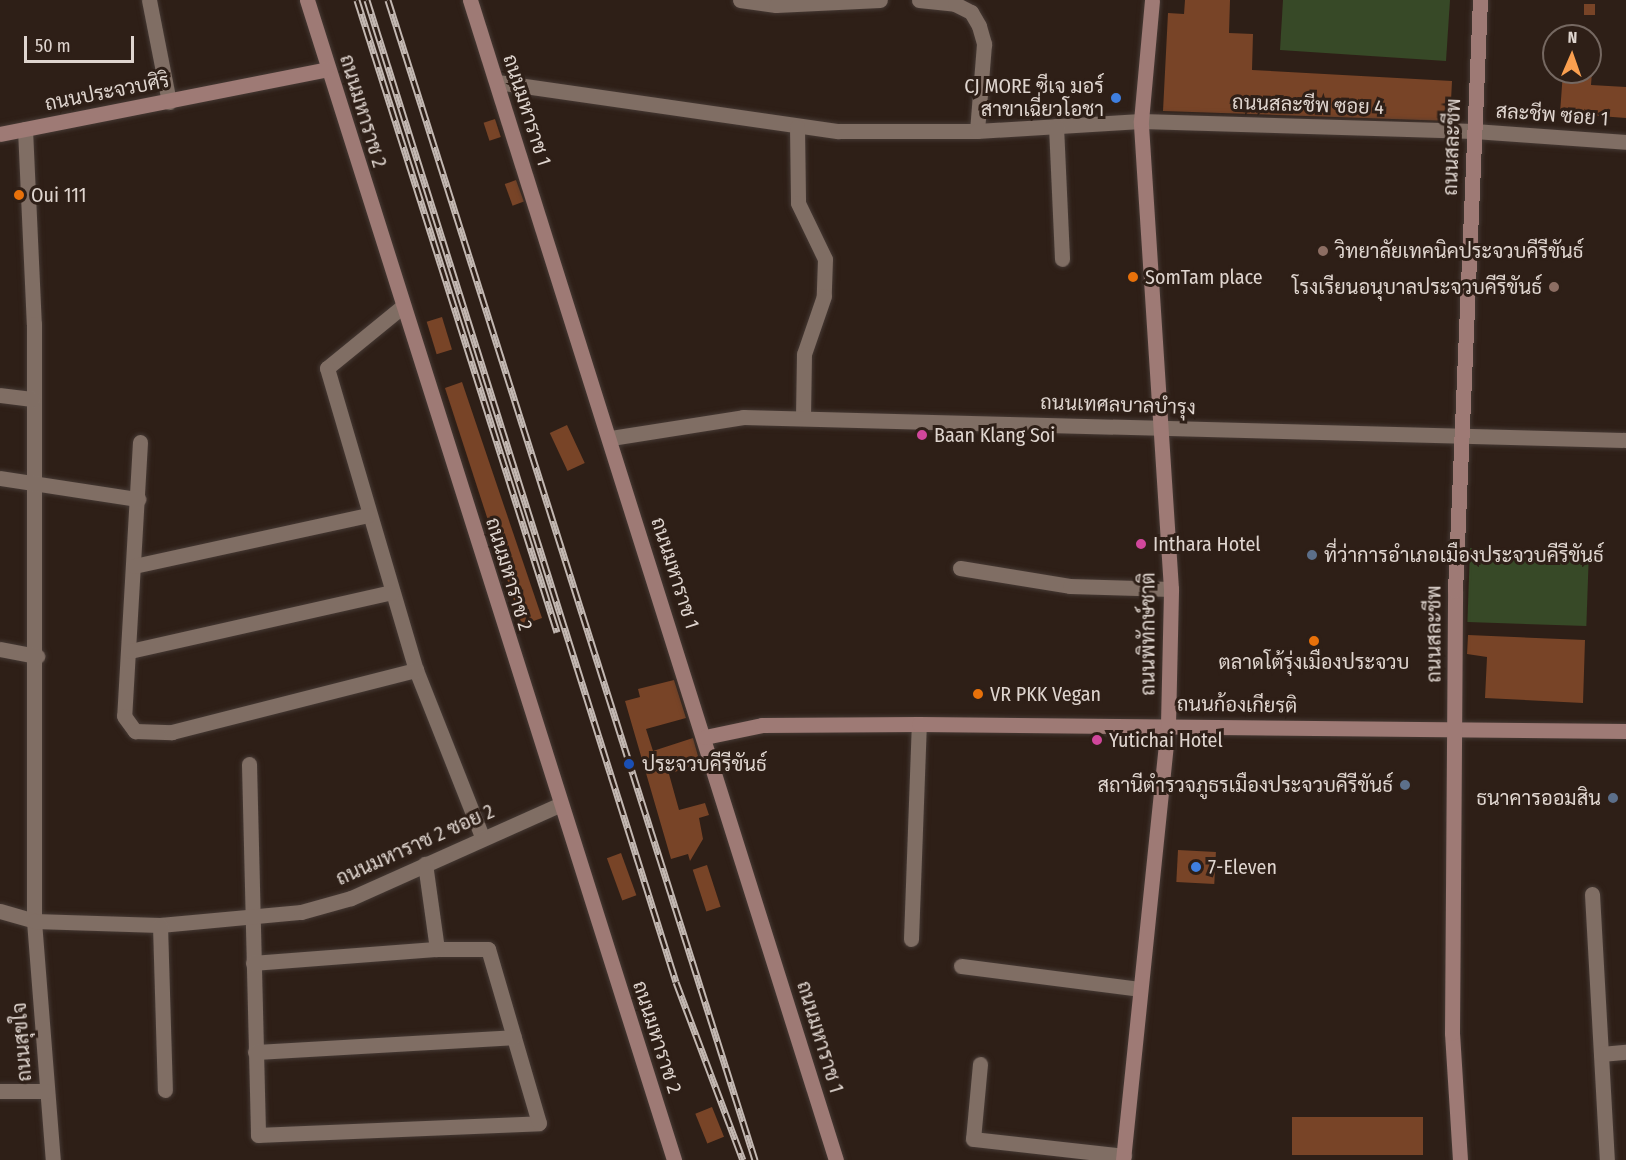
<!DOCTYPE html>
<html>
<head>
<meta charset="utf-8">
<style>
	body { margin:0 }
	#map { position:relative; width:1626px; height:1160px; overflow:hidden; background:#2e1f17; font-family:"Fira Sans Condensed",Sarabun,sans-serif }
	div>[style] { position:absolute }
	.green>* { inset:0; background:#374927; transform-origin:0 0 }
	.building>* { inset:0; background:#784427; transform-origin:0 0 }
	.roads { filter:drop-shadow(0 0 2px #453934) drop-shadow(0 0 2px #453934) }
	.street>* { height:15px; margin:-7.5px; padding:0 7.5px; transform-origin:7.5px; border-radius:7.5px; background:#806e64 }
	.secondary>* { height:15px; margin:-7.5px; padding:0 7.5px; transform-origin:7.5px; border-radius:7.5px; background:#9e7a75 }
	.rail>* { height:7px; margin-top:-3.5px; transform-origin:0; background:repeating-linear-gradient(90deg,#2e1f17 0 14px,#c3b8b2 0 28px); box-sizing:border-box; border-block:2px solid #c3b8b2 }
	.dots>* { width:16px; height:16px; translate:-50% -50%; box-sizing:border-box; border:3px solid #2e1f17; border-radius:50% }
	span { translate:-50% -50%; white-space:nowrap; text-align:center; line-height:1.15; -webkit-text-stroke:6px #2e1f17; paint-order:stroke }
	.poi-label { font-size:20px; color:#dfd5cf }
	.right { translate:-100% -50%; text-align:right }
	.left { translate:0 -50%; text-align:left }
	.street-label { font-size:20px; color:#dfd5cf }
	.north { position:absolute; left:1542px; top:24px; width:60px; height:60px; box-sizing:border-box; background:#2e1f17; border:2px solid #756861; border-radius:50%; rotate:2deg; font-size:16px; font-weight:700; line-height:24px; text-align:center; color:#dfd5cf }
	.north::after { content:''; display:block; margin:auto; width:21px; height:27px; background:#fa9f4f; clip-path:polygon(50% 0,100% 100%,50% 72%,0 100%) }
	.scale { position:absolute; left:24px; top:36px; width:110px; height:27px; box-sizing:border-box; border:3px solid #dfd5cf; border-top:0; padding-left:8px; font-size:18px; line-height:21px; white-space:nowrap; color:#dfd5cf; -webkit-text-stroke:4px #2e1f17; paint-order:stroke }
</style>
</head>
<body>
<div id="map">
	<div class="green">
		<div style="clip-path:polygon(1283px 0,1450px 0,1446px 61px,1280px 50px)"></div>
		<div style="left:1470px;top:548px;width:119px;height:74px;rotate:2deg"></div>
	</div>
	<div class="building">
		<div style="clip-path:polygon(1185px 0,1230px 0,1229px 33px,1253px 34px,1252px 70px,1452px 81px,1450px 121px,1163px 111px,1168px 13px,1184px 14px)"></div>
		<div style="left:1584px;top:4px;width:11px;height:11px"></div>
		<div style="clip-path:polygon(1563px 72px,1592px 72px,1591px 85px,1626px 87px,1626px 118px,1560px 113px)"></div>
		<div style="left:495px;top:119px;width:19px;height:12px;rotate:72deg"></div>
		<div style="left:516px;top:180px;width:23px;height:12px;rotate:70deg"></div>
		<div style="left:442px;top:317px;width:34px;height:16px;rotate:73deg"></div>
		<div style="clip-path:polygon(462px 382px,542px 618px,522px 625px,445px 388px)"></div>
		<div style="left:567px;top:425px;width:42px;height:19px;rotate:65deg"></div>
		<div style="clip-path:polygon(1468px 635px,1585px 640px,1583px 703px,1485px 698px,1487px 657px,1467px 654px)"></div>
		<div style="clip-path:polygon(674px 680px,686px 718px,646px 729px,653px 751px,693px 738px,700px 763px,669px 774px,679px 810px,705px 803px,709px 815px,699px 818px,703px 839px,690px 861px,688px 854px,671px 859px,625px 701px,640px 697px,638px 689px)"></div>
		<div style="left:1178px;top:850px;width:38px;height:32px;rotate:3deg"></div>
		<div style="left:621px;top:853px;width:45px;height:15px;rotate:70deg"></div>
		<div style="left:707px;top:865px;width:44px;height:15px;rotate:72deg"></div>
		<div style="left:712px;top:1107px;width:32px;height:18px;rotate:68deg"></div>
		<div style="left:1292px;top:1117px;width:131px;height:38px"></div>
	</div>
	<div class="roads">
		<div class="street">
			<div style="left:149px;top:0;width:104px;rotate:78.9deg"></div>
			<div style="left:740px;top:0;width:36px;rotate:8deg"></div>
			<div style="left:776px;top:5px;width:104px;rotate:-2.8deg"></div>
			<div style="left:919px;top:0;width:36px;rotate:6deg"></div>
			<div style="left:955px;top:4px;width:18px;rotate:27deg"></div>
			<div style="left:971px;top:12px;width:16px;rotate:60deg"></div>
			<div style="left:979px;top:26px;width:19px;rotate:74deg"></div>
			<div style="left:984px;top:44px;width:87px;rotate:94.6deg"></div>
			<div style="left:497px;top:82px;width:345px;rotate:8.2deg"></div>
			<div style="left:838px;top:131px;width:139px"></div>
			<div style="left:977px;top:131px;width:164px;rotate:-3.5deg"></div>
			<div style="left:1141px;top:121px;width:333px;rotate:1.7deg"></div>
			<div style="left:1474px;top:131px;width:152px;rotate:4.1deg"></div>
			<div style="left:1056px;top:126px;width:133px;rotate:87.4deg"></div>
			<div style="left:797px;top:127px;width:76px;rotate:89.2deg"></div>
			<div style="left:798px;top:203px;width:62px;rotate:64.3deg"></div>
			<div style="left:825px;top:259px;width:37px;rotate:92deg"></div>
			<div style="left:824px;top:296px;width:61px;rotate:109deg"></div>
			<div style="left:804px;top:354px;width:63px;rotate:90.9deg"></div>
			<div style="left:25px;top:129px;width:195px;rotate:87.4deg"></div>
			<div style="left:34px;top:324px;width:597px;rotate:90deg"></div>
			<div style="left:34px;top:921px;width:240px;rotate:85.5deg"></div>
			<div style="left:403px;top:306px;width:98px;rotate:140.8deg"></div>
			<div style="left:327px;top:368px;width:315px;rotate:73.6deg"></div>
			<div style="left:416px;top:670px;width:180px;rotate:68.4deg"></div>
			<div style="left:0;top:395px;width:33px;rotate:7deg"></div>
			<div style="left:611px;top:438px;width:134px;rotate:-9deg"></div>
			<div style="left:743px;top:417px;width:883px;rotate:1.49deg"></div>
			<div style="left:140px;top:442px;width:274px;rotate:93.3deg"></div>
			<div style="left:124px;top:716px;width:19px;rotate:54deg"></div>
			<div style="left:135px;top:731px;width:37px;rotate:2deg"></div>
			<div style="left:172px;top:732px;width:252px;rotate:-14.3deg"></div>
			<div style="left:0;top:478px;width:140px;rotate:8.7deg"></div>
			<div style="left:134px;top:566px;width:239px;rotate:-12.3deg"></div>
			<div style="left:960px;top:568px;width:111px;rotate:9.3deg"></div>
			<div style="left:1070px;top:586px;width:101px;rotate:1.7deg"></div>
			<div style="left:0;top:649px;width:38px;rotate:11deg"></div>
			<div style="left:130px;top:651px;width:268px;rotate:-12.7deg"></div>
			<div style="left:249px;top:764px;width:371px;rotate:88.6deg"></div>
			<div style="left:258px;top:1135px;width:281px;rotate:-2.4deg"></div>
			<div style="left:539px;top:1123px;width:181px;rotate:-106.3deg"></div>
			<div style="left:488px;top:949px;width:51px;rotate:180deg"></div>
			<div style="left:1592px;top:894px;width:266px;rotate:86.8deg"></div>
			<div style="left:0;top:911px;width:35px;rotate:16deg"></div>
			<div style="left:34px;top:921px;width:126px;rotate:1.8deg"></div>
			<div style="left:160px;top:925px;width:142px;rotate:-5.3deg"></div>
			<div style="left:301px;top:912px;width:52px;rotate:-15.6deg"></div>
			<div style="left:351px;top:898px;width:228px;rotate:-24.1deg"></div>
			<div style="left:160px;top:925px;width:165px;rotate:88.3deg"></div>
			<div style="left:911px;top:939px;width:215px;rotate:-87.9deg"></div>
			<div style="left:253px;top:963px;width:185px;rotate:-4.4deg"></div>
			<div style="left:437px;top:949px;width:86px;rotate:-98deg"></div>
			<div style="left:961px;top:966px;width:180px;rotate:7.3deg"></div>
			<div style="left:255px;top:1052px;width:259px;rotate:-3.3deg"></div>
			<div style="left:1601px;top:1054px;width:25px;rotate:-5deg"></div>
			<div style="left:980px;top:1064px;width:75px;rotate:95.3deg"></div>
			<div style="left:973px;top:1139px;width:152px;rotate:6.4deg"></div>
			<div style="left:0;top:1091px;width:46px"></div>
		</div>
		<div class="secondary">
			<div style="left:307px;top:0;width:1217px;rotate:72.44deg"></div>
			<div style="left:470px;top:0;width:1216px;rotate:72.49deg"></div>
			<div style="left:0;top:134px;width:333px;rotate:-11.2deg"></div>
			<div style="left:705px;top:737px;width:58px;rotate:-11.9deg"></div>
			<div style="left:762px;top:725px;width:157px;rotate:-0.4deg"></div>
			<div style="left:919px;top:724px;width:707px;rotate:0.57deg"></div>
			<div style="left:1123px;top:1160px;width:438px;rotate:-84.1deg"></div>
			<div style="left:1168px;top:724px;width:135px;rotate:-88.7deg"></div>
			<div style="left:1171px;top:589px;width:469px;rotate:-93.7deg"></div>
			<div style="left:1141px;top:121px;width:121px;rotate:-84.8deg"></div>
			<div style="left:1460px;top:1160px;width:127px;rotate:-93.6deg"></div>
			<div style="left:1452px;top:1033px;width:442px;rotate:-89.6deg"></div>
			<div style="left:1455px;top:591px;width:592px;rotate:-87.58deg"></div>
		</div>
	</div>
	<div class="rail">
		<div style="left:357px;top:0;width:663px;rotate:72.44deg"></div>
		<div style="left:367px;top:0;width:1029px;rotate:72.53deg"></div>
		<div style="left:676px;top:982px;width:190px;rotate:69.4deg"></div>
		<div style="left:388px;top:0;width:1217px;rotate:72.44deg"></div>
	</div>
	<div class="dots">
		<div style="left:1116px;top:98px;background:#3f7fe0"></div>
		<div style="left:19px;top:195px;background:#e8710a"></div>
		<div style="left:1323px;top:251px;background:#8d6e63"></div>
		<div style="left:1133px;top:277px;background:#e8710a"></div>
		<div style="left:1554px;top:287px;background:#8d6e63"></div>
		<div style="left:922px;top:435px;background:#d1479c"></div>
		<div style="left:1141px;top:544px;background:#d1479c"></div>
		<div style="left:1312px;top:555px;background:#5c6f8a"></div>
		<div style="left:1314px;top:641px;background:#e8710a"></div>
		<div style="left:978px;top:694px;background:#e8710a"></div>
		<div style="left:1097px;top:740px;background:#d1479c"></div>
		<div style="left:629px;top:764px;background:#1a4fb4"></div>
		<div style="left:1405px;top:785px;background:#5c6f8a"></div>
		<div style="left:1613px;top:798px;background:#5c6f8a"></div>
		<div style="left:1196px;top:867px;background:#3f7fe0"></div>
	</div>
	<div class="poi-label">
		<span class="right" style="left:1104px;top:98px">CJ MORE ซีเจ มอร์<br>สาขาเฉี่ยวโอชา</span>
		<span class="left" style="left:31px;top:195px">Oui 111</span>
		<span class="left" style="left:1335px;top:251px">วิทยาลัยเทคนิคประจวบคีรีขันธ์</span>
		<span class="left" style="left:1145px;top:277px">SomTam place</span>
		<span class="right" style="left:1542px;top:287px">โรงเรียนอนุบาลประจวบคีรีขันธ์</span>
		<span class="left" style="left:934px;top:435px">Baan Klang Soi</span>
		<span class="left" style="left:1153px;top:544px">Inthara Hotel</span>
		<span class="left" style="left:1324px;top:555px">ที่ว่าการอำเภอเมืองประจวบคีรีขันธ์</span>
		<span style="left:1314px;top:662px">ตลาดโต้รุ่งเมืองประจวบ</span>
		<span class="left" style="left:990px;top:694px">VR PKK Vegan</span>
		<span class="left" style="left:1109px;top:740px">Yutichai Hotel</span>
		<span class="left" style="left:642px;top:764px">ประจวบคีรีขันธ์</span>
		<span class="right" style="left:1393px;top:785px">สถานีตำรวจภูธรเมืองประจวบคีรีขันธ์</span>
		<span class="right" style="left:1601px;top:798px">ธนาคารออมสิน</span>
		<span class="left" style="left:1208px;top:867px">7-Eleven</span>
	</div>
	<div class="street-label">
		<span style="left:107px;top:92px;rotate:-11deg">ถนนประจวบศิริ</span>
		<span style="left:1308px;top:105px;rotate:2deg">ถนนสละชีพ ซอย 4</span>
		<span style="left:527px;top:110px;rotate:72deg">ถนนมหาราช 1</span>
		<span style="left:363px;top:111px;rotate:73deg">ถนนมหาราช 2</span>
		<span style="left:1552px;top:115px;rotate:4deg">สละชีพ ซอย 1</span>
		<span style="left:1452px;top:147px;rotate:-88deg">ถนนสละชีพ</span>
		<span style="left:1118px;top:405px;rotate:2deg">ถนนเทศลบาลบำรุง</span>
		<span style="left:675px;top:573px;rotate:72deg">ถนนมหาราช 1</span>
		<span style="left:509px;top:574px;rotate:73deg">ถนนมหาราช 2</span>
		<span style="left:1148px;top:634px;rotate:-90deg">ถนนพิทักษ์ชาติ</span>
		<span style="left:1434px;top:634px;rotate:-90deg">ถนนสละชีพ</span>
		<span style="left:1237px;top:705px;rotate:1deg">ถนนก้องเกียรติ</span>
		<span style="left:415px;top:845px;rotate:-24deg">ถนนมหาราช 2 ซอย 2</span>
		<span style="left:657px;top:1037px;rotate:72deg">ถนนมหาราช 2</span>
		<span style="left:820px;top:1037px;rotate:73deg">ถนนมหาราช 1</span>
		<span style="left:22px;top:1042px;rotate:-94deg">ถนนสุขใจ</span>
	</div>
	<div class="north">N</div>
	<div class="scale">50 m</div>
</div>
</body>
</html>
